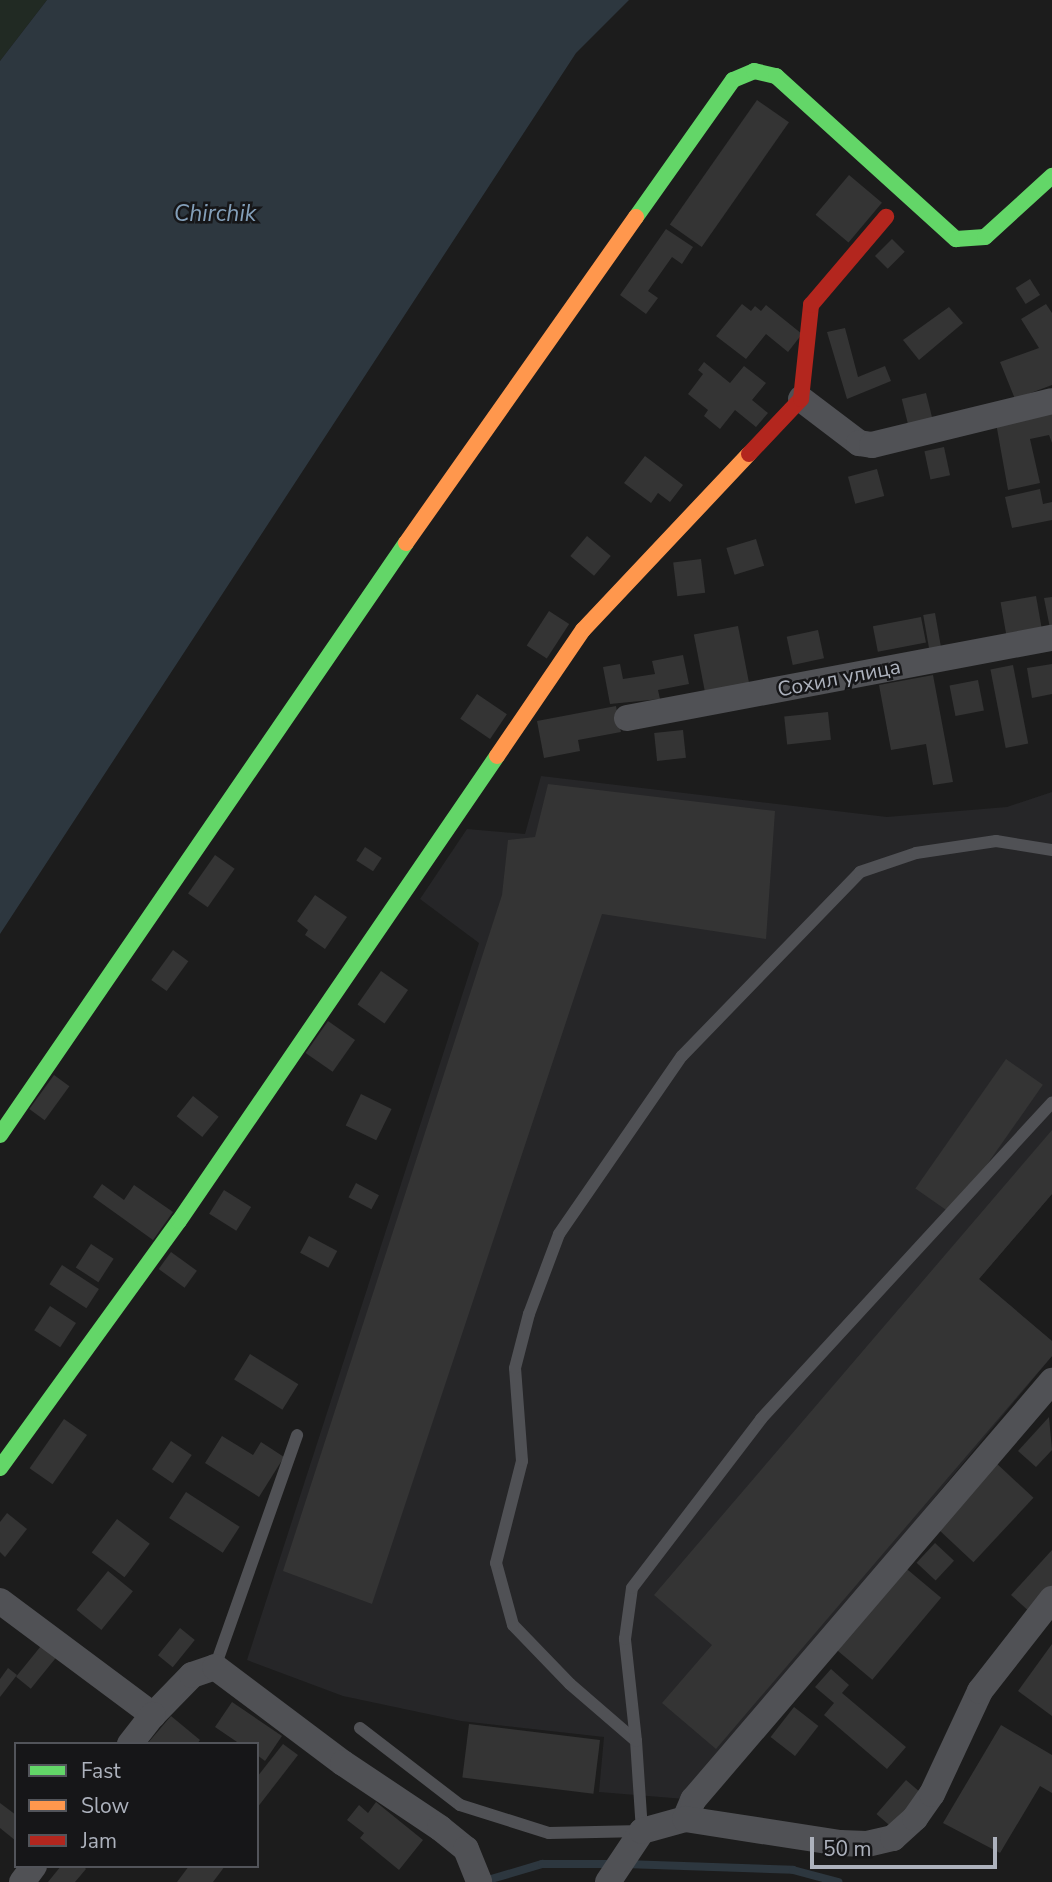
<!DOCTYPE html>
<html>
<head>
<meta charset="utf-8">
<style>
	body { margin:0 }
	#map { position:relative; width:1052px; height:1882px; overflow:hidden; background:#1c1c1c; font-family:"Nunito Sans",sans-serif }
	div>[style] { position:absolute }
	.built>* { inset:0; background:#262628 }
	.green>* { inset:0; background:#212a23 }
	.water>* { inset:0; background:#2d373f }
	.stream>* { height:8px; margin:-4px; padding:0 4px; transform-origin:4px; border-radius:4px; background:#2d373f }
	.building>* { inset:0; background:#343434; transform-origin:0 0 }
	.lane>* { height:12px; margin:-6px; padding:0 6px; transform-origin:6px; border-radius:6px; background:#505155 }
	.street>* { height:26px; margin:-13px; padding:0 13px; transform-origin:13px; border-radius:13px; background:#505155 }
	.fast>* { height:16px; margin:-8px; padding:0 8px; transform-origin:8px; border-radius:8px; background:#63d668 }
	.slow>* { height:16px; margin:-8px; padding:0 8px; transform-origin:8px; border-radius:8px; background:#ff974d }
	.jam>* { height:16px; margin:-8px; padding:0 8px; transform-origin:8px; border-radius:8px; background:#b3261e }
	span { translate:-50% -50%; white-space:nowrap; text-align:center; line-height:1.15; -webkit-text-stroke:5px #161618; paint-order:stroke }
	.street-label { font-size:21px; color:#adb2bd }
	.water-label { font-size:23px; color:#839fb9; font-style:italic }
	.legend { position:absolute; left:14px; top:1742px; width:245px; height:126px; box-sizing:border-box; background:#161618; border:2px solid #52545a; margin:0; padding:9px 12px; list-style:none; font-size:21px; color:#adb2bd }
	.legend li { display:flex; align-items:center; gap:14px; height:35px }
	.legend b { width:35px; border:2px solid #52545a }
	.scale { position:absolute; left:810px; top:1837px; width:187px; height:32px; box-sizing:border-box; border:4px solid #adb2bd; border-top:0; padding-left:9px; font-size:21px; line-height:24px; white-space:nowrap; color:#adb2bd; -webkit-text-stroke:5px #161618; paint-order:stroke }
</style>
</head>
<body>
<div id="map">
	<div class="built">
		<div style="clip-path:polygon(541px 776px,887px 817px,1007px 807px,1052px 792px,1052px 1194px,979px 1279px,1052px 1341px,1052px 1356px,685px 1799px,599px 1792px,604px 1737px,461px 1721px,343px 1696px,247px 1660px,479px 943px,420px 899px,467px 829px,525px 834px)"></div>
	</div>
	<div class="green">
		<div style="clip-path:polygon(0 0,47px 0,0 61px)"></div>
	</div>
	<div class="water">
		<div style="clip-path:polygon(47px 0,629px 0,576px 53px,0 934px,0 61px)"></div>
	</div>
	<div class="stream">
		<div style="left:625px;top:1864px;width:168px;rotate:2deg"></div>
		<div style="left:793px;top:1870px;width:47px;rotate:14.9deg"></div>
		<div style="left:481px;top:1882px;width:64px;rotate:-16.4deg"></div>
		<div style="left:542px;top:1864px;width:70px"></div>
	</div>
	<div class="building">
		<div style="left:757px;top:100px;width:39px;height:152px;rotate:35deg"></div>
		<div style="left:849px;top:175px;width:43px;height:52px;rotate:40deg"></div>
		<div style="clip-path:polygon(666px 229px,693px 247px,682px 264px,672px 257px,648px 291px,658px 298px,646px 314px,620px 295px)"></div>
		<div style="left:892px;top:239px;width:18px;height:24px;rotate:45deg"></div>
		<div style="left:1030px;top:279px;width:19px;height:17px;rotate:58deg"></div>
		<div style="clip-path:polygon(742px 304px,751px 311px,755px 306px,761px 311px,766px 305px,802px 334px,788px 352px,766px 334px,746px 359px,716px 336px)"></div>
		<div style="clip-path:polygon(1046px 304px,1052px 313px,1052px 385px,1015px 399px,1000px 362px,1039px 348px,1021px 319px)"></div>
		<div style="clip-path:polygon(949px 307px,963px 323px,919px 360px,903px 340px)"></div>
		<div style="clip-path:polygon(845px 328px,858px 377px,885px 366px,891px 381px,847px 399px,827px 332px)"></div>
		<div style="clip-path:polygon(704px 362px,730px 383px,744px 366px,766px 383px,752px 400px,768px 413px,756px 427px,735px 410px,720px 429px,704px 416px,708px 410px,688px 394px,703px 374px,698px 370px)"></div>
		<div style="left:926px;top:393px;width:29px;height:25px;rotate:76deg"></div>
		<div style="clip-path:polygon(1052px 411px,1052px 443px,1049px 435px,1030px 439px,1040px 483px,1008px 490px,996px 423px)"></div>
		<div style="left:944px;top:447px;width:29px;height:20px;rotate:78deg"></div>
		<div style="clip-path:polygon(645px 456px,683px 485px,670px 502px,658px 493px,651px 503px,624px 483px)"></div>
		<div style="left:877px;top:469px;width:28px;height:30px;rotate:75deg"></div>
		<div style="clip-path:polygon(1040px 489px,1043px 504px,1052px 502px,1052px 520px,1012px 528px,1005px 497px)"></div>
		<div style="left:587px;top:536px;width:31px;height:26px;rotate:40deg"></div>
		<div style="left:756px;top:539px;width:28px;height:31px;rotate:73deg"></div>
		<div style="left:701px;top:559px;width:34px;height:28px;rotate:83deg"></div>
		<div style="left:1036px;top:596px;width:36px;height:36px;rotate:80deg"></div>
		<div style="clip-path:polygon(1052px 597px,1052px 628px,1050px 628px,1044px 598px)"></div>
		<div style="left:549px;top:611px;width:24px;height:41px;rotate:33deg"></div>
		<div style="left:935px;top:613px;width:35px;height:12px;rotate:80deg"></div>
		<div style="left:921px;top:617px;width:26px;height:49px;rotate:79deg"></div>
		<div style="left:738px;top:626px;width:59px;height:45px;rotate:79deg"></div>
		<div style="left:818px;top:630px;width:29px;height:32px;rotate:78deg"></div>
		<div style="clip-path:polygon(683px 655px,689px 684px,658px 690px,660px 699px,610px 704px,603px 667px,620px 664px,623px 679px,655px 674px,652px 661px)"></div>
		<div style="clip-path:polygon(1052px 664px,1052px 694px,1032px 698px,1027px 668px)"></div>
		<div style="left:1013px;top:665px;width:80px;height:23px;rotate:79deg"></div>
		<div style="clip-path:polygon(933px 675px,953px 782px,933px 785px,926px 744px,891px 750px,879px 685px)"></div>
		<div style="left:978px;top:680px;width:31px;height:29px;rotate:79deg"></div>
		<div style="left:477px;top:694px;width:36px;height:30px;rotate:34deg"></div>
		<div style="clip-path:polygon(616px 706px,621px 732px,578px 740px,580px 751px,544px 758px,537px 721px)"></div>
		<div style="left:828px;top:712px;width:28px;height:44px;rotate:84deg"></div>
		<div style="left:683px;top:730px;width:28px;height:29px;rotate:84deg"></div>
		<div style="clip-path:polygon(548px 784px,775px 811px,766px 939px,602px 914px,372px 1604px,283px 1571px,502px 895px,508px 840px,535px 837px)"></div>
		<div style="left:365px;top:847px;width:20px;height:16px;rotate:33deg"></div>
		<div style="left:215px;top:855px;width:24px;height:47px;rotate:35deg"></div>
		<div style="clip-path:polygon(315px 895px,347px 917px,325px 949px,305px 935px,308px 930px,297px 921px)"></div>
		<div style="left:173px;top:950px;width:19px;height:37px;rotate:36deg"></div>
		<div style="left:381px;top:971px;width:33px;height:41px;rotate:35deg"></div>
		<div style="left:328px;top:1021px;width:33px;height:39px;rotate:35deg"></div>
		<div style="left:1006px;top:1059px;width:45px;height:158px;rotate:35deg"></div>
		<div style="left:54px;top:1075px;width:19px;height:42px;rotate:36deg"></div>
		<div style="left:361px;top:1094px;width:34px;height:35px;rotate:26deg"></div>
		<div style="left:193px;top:1096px;width:33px;height:26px;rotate:39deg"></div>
		<div style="clip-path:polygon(1052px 1130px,1052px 1194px,979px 1279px,1052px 1341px,1052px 1356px,716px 1749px,662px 1703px,712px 1645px,654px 1595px)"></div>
		<div style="left:356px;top:1183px;width:26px;height:16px;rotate:28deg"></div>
		<div style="clip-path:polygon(102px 1184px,124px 1200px,134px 1185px,173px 1212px,153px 1240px,93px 1197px)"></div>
		<div style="left:224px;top:1190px;width:32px;height:28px;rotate:32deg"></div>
		<div style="left:309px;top:1236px;width:32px;height:19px;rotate:28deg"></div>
		<div style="left:91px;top:1244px;width:27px;height:28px;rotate:33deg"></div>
		<div style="left:171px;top:1252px;width:32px;height:21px;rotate:36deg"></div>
		<div style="left:62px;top:1265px;width:44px;height:23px;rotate:33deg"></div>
		<div style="left:50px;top:1306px;width:31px;height:29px;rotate:33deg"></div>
		<div style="left:250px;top:1354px;width:57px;height:30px;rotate:32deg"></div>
		<div style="clip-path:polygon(1049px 1417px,1052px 1450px,1036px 1467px,1018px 1451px)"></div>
		<div style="left:64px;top:1419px;width:28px;height:60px;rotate:35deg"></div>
		<div style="clip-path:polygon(222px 1436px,253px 1455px,261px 1442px,284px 1457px,259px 1497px,205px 1463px)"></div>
		<div style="left:171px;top:1441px;width:25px;height:34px;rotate:34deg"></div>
		<div style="left:994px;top:1461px;width:54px;height:88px;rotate:43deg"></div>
		<div style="left:186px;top:1492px;width:64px;height:31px;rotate:33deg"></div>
		<div style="clip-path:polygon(7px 1513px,27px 1529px,5px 1557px,0 1552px,0 1522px)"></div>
		<div style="left:117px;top:1519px;width:41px;height:42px;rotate:37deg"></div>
		<div style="left:935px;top:1543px;width:26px;height:27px;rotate:43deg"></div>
		<div style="clip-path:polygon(1052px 1550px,1052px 1592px,1032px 1614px,1011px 1595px)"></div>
		<div style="left:902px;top:1565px;width:51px;height:107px;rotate:40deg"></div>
		<div style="left:108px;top:1571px;width:32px;height:50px;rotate:39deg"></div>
		<div style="left:180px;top:1628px;width:19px;height:35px;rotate:39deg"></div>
		<div style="left:45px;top:1641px;width:19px;height:46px;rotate:39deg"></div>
		<div style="clip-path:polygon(1052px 1644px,1052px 1716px,1018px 1691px)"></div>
		<div style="clip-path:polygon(8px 1668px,17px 1675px,0 1697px,0 1679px)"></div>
		<div style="clip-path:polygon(831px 1669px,849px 1685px,842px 1693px,906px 1747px,887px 1769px,824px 1715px,834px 1703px,815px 1687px)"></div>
		<div style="clip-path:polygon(232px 1702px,282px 1736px,265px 1761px,257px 1755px,257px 1744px,240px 1744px,215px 1727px)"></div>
		<div style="left:794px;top:1707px;width:31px;height:38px;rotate:38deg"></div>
		<div style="clip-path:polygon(171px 1716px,200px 1740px,197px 1744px,147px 1744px)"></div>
		<div style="left:469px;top:1724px;width:132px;height:54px;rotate:7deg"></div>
		<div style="clip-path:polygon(1001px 1725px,1052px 1755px,1052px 1793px,1040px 1786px,1000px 1853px,943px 1823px)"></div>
		<div style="clip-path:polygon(283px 1744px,298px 1755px,257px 1808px,257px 1777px)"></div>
		<div style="left:906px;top:1780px;width:21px;height:45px;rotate:41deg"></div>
		<div style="clip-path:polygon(376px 1802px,423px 1840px,399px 1870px,360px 1838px,364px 1833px,347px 1820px,359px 1805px,368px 1813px)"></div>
		<div style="clip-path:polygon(0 1803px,16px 1815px,16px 1841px,0 1828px)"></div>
		<div style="clip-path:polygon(61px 1866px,83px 1866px,86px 1869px,75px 1882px,48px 1882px)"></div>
		<div style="clip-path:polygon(189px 1866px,225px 1866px,213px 1882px,177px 1882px)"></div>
	</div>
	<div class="lane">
		<div style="left:215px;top:1667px;width:246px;rotate:-70.5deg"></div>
		<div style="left:360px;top:1728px;width:126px;rotate:37.6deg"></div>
		<div style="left:460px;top:1805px;width:93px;rotate:17.5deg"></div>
		<div style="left:549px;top:1833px;width:93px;rotate:-1.2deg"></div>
		<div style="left:642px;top:1831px;width:90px;rotate:-93.8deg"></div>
		<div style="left:636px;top:1741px;width:87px;rotate:-139.2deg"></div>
		<div style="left:570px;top:1684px;width:82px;rotate:-134deg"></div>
		<div style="left:513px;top:1625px;width:64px;rotate:-105.3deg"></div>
		<div style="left:496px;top:1563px;width:105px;rotate:-75.7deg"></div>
		<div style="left:522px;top:1461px;width:93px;rotate:-94.3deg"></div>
		<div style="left:515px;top:1368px;width:56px;rotate:-75.5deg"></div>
		<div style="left:529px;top:1314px;width:85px;rotate:-69.4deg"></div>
		<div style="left:559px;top:1234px;width:216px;rotate:-55.4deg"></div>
		<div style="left:682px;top:1056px;width:256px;rotate:-45.9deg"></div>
		<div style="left:860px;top:872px;width:59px;rotate:-18.7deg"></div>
		<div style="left:916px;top:853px;width:81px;rotate:-8.5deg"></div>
		<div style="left:996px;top:841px;width:57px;rotate:9.1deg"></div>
		<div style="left:636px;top:1741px;width:103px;rotate:-96.2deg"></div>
		<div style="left:625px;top:1639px;width:51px;rotate:-82.2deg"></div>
		<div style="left:632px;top:1588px;width:213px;rotate:-52.6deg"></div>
		<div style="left:761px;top:1419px;width:430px;rotate:-47.4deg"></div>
	</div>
	<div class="street">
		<div style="left:801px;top:399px;width:73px;rotate:37.2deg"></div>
		<div style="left:859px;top:443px;width:13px;rotate:9deg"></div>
		<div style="left:872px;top:445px;width:185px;rotate:-13.7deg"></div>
		<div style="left:627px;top:718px;width:432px;rotate:-10.7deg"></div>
		<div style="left:0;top:1601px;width:191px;rotate:36.7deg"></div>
		<div style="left:153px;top:1715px;width:56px;rotate:-45.7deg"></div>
		<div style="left:192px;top:1675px;width:24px;rotate:-19deg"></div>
		<div style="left:215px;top:1667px;width:160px;rotate:36.9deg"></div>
		<div style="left:343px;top:1763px;width:117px;rotate:33.8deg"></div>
		<div style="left:440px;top:1828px;width:33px;rotate:39deg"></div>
		<div style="left:466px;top:1849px;width:35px;rotate:68deg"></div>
		<div style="left:130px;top:1744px;width:37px;rotate:-52deg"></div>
		<div style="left:685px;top:1819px;width:21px;rotate:-67deg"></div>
		<div style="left:693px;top:1800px;width:552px;rotate:-49.41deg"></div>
		<div style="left:22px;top:1882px;width:20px;rotate:-53deg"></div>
		<div style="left:608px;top:1882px;width:61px;rotate:-56.3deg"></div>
		<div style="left:642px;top:1831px;width:45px;rotate:-15.6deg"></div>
		<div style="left:685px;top:1819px;width:157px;rotate:8.8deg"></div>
		<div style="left:840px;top:1843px;width:27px;rotate:2deg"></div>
		<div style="left:867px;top:1844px;width:27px;rotate:-13deg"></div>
		<div style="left:893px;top:1838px;width:30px;rotate:-42deg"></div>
		<div style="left:915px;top:1818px;width:29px;rotate:-55deg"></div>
		<div style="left:932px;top:1794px;width:114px;rotate:-65deg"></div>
		<div style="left:980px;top:1691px;width:117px;rotate:-52deg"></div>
	</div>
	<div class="fast">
		<div style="left:636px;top:217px;width:168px;rotate:-54.7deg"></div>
		<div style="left:733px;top:80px;width:23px;rotate:-23deg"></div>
		<div style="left:754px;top:71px;width:23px;rotate:13deg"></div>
		<div style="left:776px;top:76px;width:243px;rotate:42.2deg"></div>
		<div style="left:956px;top:239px;width:29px;rotate:-4deg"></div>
		<div style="left:985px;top:237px;width:91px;rotate:-42.3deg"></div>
		<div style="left:0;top:1135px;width:718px;rotate:-55.56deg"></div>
		<div style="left:0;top:1468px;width:305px;rotate:-54.1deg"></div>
		<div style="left:179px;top:1221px;width:563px;rotate:-55.63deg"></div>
	</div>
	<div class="slow">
		<div style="left:406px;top:543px;width:399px;rotate:-54.8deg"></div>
		<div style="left:497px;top:756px;width:153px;rotate:-55.7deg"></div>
		<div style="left:583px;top:630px;width:242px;rotate:-46.7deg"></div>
	</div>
	<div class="jam">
		<div style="left:749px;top:454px;width:76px;rotate:-46.6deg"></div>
		<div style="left:801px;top:399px;width:95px;rotate:-83.9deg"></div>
		<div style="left:811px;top:305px;width:116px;rotate:-49.6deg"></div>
	</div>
	<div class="street-label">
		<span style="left:839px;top:678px;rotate:-11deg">Сохил улица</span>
	</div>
	<div class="water-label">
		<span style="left:215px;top:214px">Chirchik</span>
	</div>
	<ul class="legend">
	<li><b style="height:9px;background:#63d668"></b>Fast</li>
	<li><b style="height:9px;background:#ff974d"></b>Slow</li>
	<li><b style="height:9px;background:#b3261e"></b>Jam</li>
	</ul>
	<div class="scale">50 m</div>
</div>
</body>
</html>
